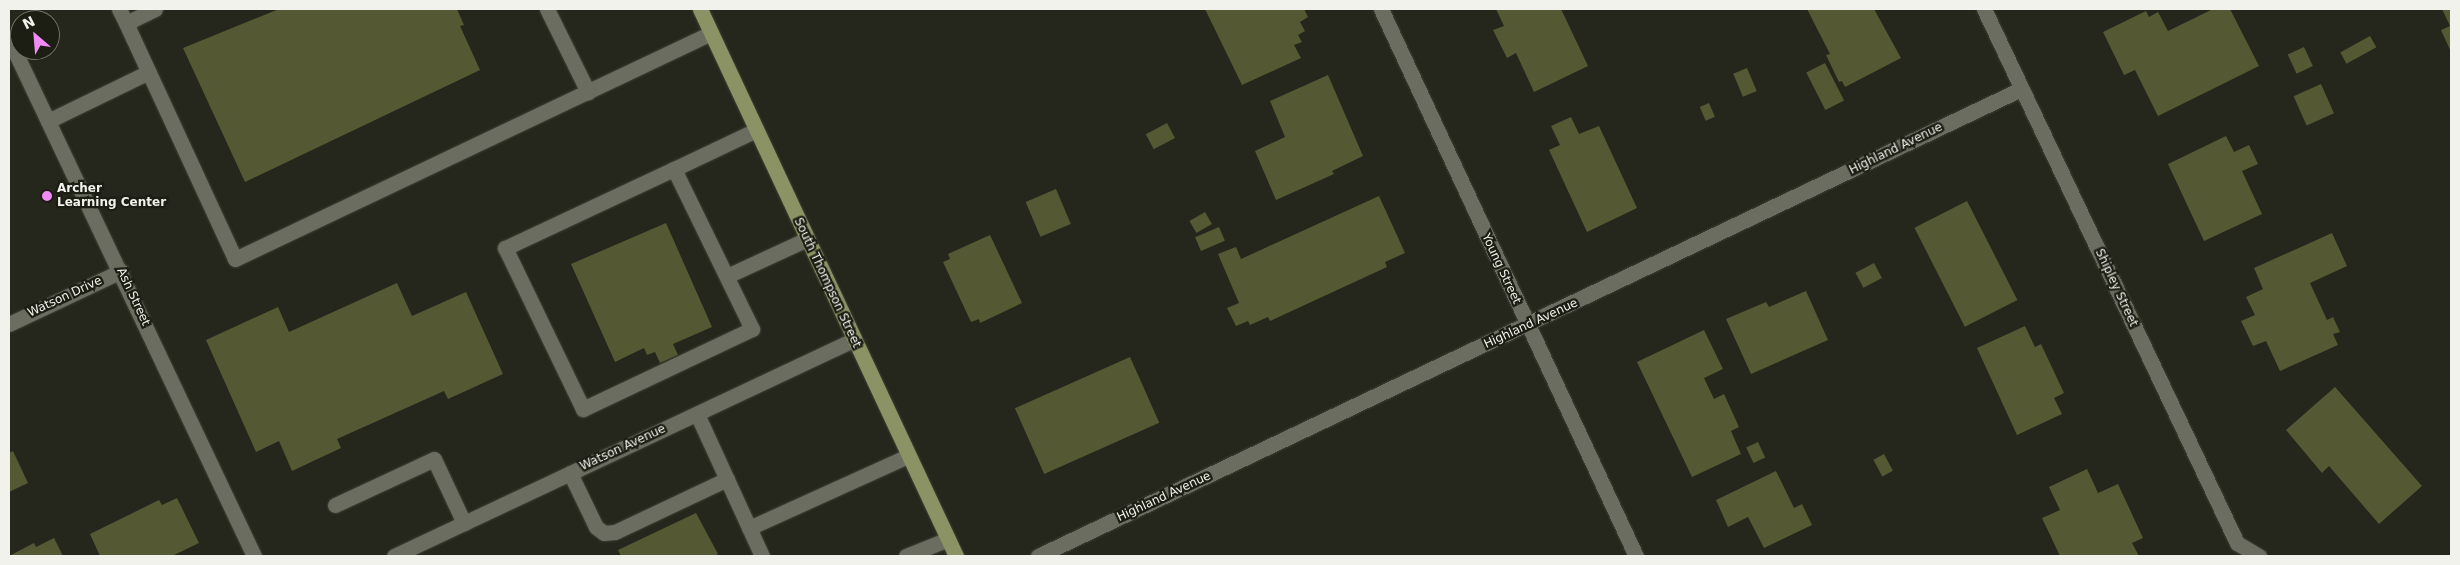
<!DOCTYPE html>
<html>
<head>
<meta charset="utf-8">
<style>
	body { margin:0 }
	#map { position:relative; width:2460px; height:565px; overflow:hidden; background:#25271c; font-family:"DejaVu Sans",sans-serif }
	div>[style] { position:absolute }
	.building>* { inset:0; background:#545933; transform-origin:0 0 }
	.roads { filter:drop-shadow(0 0 1px #404238) drop-shadow(0 0 1px #404238) }
	.minor>* { height:15px; margin:-7.5px; padding:0 7.5px; transform-origin:7.5px; border-radius:7.5px; background:#6b6d60 }
	.major>* { height:15px; margin:-7.5px; padding:0 7.5px; transform-origin:7.5px; border-radius:7.5px; background:#8b9263 }
	.dots>* { width:14px; height:14px; translate:-50% -50%; box-sizing:border-box; border:2px solid #1c1d13; border-radius:50% }
	span { translate:-50% -50%; white-space:nowrap; text-align:center; line-height:1.15; -webkit-text-stroke:4.5px #1c1d13; paint-order:stroke }
	.street-label { font-size:12px; color:#f1f2eb }
	.poi-label { font-size:12px; color:#f1f2eb; font-weight:700 }
	.left { translate:0 -50%; text-align:left }
	.frame { position:absolute; inset:0; border:10px solid #f1f2eb; pointer-events:none }
	.north { position:absolute; left:10px; top:10px; width:50px; height:50px; box-sizing:border-box; background:#1c1d13; border:1px solid #717269; border-radius:50%; rotate:333deg; font-size:14px; font-weight:700; line-height:20px; text-align:center; color:#f1f2eb }
	.north::after { content:''; display:block; margin:auto; width:18px; height:22px; background:#f08bf6; clip-path:polygon(50% 0,100% 100%,50% 72%,0 100%) }
</style>
</head>
<body>
<div id="map">
	<div class="building">
		<div style="clip-path:polygon(279px 9px,457px 9px,464px 25px,460px 26px,480px 70px,245px 182px,183px 48px)"></div>
		<div style="clip-path:polygon(1205px 9px,1304px 9px,1308px 17px,1300px 22px,1305px 31px,1298px 35px,1302px 42px,1294px 45px,1301px 58px,1242px 85px)"></div>
		<div style="clip-path:polygon(1496px 9px,1561px 9px,1588px 66px,1534px 92px,1516px 53px,1507px 58px,1493px 30px,1504px 26px)"></div>
		<div style="clip-path:polygon(1807px 9px,1874px 9px,1901px 58px,1845px 87px,1842px 81px,1839px 82px,1826px 55px,1830px 54px)"></div>
		<div style="clip-path:polygon(2213px 9px,2230px 9px,2259px 66px,2158px 116px,2135px 70px,2124px 75px,2103px 32px,2146px 11px,2149px 17px,2158px 12px,2168px 31px)"></div>
		<div style="clip-path:polygon(2442px 9px,2451px 9px,2451px 52px,2441px 30px,2450px 26px)"></div>
		<div style="left:2370px;top:36px;width:13px;height:34px;rotate:61deg"></div>
		<div style="left:2304px;top:47px;width:21px;height:18px;rotate:65deg"></div>
		<div style="left:1825px;top:63px;width:42px;height:21px;rotate:63deg"></div>
		<div style="left:1747px;top:68px;width:25px;height:15px;rotate:67deg"></div>
		<div style="clip-path:polygon(1328px 75px,1363px 156px,1332px 171px,1334px 174px,1276px 200px,1255px 151px,1285px 137px,1270px 101px)"></div>
		<div style="left:2321px;top:84px;width:32px;height:30px;rotate:66deg"></div>
		<div style="left:1709px;top:103px;width:15px;height:10px;rotate:67deg"></div>
		<div style="clip-path:polygon(1571px 117px,1579px 134px,1599px 126px,1637px 208px,1587px 232px,1549px 150px,1560px 145px,1551px 126px)"></div>
		<div style="left:1167px;top:123px;width:17px;height:24px;rotate:62deg"></div>
		<div style="clip-path:polygon(2226px 136px,2234px 152px,2249px 145px,2258px 164px,2242px 171px,2262px 214px,2204px 241px,2168px 164px)"></div>
		<div style="left:1056px;top:189px;width:38px;height:33px;rotate:67deg"></div>
		<div style="clip-path:polygon(1379px 196px,1405px 253px,1385px 262px,1387px 267px,1270px 321px,1268px 317px,1250px 325px,1248px 321px,1236px 326px,1227px 308px,1239px 303px,1218px 254px,1236px 247px,1241px 259px)"></div>
		<div style="left:1967px;top:201px;width:111px;height:59px;rotate:63deg"></div>
		<div style="left:1205px;top:212px;width:14px;height:18px;rotate:60deg"></div>
		<div style="clip-path:polygon(666px 223px,712px 327px,673px 344px,678px 355px,660px 363px,655px 352px,647px 355px,644px 348px,615px 362px,571px 264px)"></div>
		<div style="left:1219px;top:227px;width:15px;height:26px;rotate:67deg"></div>
		<div style="clip-path:polygon(2332px 233px,2347px 266px,2310px 283px,2327px 320px,2333px 317px,2340px 332px,2333px 334px,2338px 345px,2280px 371px,2266px 341px,2253px 346px,2241px 321px,2255px 315px,2246px 297px,2263px 289px,2254px 268px)"></div>
		<div style="clip-path:polygon(990px 235px,1022px 303px,980px 323px,979px 319px,971px 322px,943px 262px,950px 259px,948px 254px)"></div>
		<div style="left:1874px;top:263px;width:17px;height:21px;rotate:62deg"></div>
		<div style="clip-path:polygon(397px 283px,412px 316px,466px 292px,503px 374px,448px 399px,444px 391px,337px 439px,341px 448px,292px 471px,279px 441px,256px 452px,206px 340px,278px 307px,289px 332px)"></div>
		<div style="clip-path:polygon(1806px 291px,1828px 340px,1751px 374px,1726px 319px,1766px 302px,1769px 307px)"></div>
		<div style="clip-path:polygon(2025px 326px,2035px 347px,2041px 344px,2064px 393px,2054px 398px,2062px 414px,2017px 435px,1977px 348px)"></div>
		<div style="clip-path:polygon(1704px 330px,1723px 369px,1704px 378px,1714px 399px,1724px 394px,1739px 427px,1731px 431px,1741px 454px,1692px 477px,1637px 362px)"></div>
		<div style="left:1130px;top:357px;width:72px;height:126px;rotate:66deg"></div>
		<div style="clip-path:polygon(2335px 387px,2422px 486px,2379px 524px,2329px 466px,2322px 473px,2286px 430px)"></div>
		<div style="left:1758px;top:442px;width:17px;height:13px;rotate:65deg"></div>
		<div style="clip-path:polygon(13px 451px,28px 483px,9px 492px,9px 453px)"></div>
		<div style="left:1884px;top:454px;width:19px;height:12px;rotate:62deg"></div>
		<div style="clip-path:polygon(2087px 469px,2098px 493px,2118px 484px,2143px 538px,2132px 543px,2139px 556px,2060px 556px,2042px 518px,2060px 510px,2049px 487px)"></div>
		<div style="clip-path:polygon(1776px 471px,1794px 508px,1802px 504px,1812px 525px,1764px 548px,1748px 517px,1728px 527px,1716px 500px)"></div>
		<div style="clip-path:polygon(177px 498px,199px 543px,172px 556px,100px 556px,90px 534px,159px 500px,162px 505px)"></div>
		<div style="clip-path:polygon(696px 513px,718px 554px,714px 556px,621px 556px,618px 550px)"></div>
		<div style="clip-path:polygon(54px 538px,63px 556px,9px 556px,34px 543px,36px 547px)"></div>
	</div>
	<div class="roads">
		<div class="minor">
			<div style="left:119px;top:9px;width:16px;rotate:63deg"></div>
			<div style="left:155px;top:9px;width:32px;rotate:154deg"></div>
			<div style="left:126px;top:23px;width:260px;rotate:65.2deg"></div>
			<div style="left:235px;top:259px;width:527px;rotate:-25.4deg"></div>
			<div style="left:547px;top:9px;width:93px;rotate:63.7deg"></div>
			<div style="left:1381px;top:9px;width:604px;rotate:65.01deg"></div>
			<div style="left:1984px;top:9px;width:591px;rotate:64.65deg"></div>
			<div style="left:2237px;top:543px;width:26px;rotate:31deg"></div>
			<div style="left:9px;top:39px;width:572px;rotate:64.64deg"></div>
			<div style="left:48px;top:121px;width:112px;rotate:-25.9deg"></div>
			<div style="left:674px;top:169px;width:178px;rotate:64deg"></div>
			<div style="left:752px;top:329px;width:187px;rotate:154.7deg"></div>
			<div style="left:583px;top:409px;width:179px;rotate:-115.8deg"></div>
			<div style="left:505px;top:248px;width:187px;rotate:-25.1deg"></div>
			<div style="left:674px;top:169px;width:91px;rotate:-25.4deg"></div>
			<div style="left:727px;top:276px;width:88px;rotate:-24.8deg"></div>
			<div style="left:9px;top:324px;width:124px;rotate:-25.3deg"></div>
			<div style="left:697px;top:414px;width:156px;rotate:65.4deg"></div>
			<div style="left:570px;top:473px;width:60px;rotate:64.3deg"></div>
			<div style="left:596px;top:527px;width:10px;rotate:37deg"></div>
			<div style="left:604px;top:533px;width:11px;rotate:-5deg"></div>
			<div style="left:615px;top:532px;width:124px;rotate:-25.3deg"></div>
			<div style="left:335px;top:505px;width:109px;rotate:-24.9deg"></div>
			<div style="left:434px;top:459px;width:71px;rotate:64.9deg"></div>
			<div style="left:749px;top:528px;width:175px;rotate:-24.4deg"></div>
			<div style="left:394px;top:556px;width:507px;rotate:-25.2deg"></div>
			<div style="left:906px;top:556px;width:45px;rotate:-22deg"></div>
			<div style="left:1038px;top:556px;width:1088px;rotate:-25.41deg"></div>
		</div>
		<div class="major">
			<div style="left:700px;top:9px;width:604px;rotate:64.92deg"></div>
		</div>
	</div>
	<div class="dots">
		<div style="left:47px;top:196px;background:#f08bf6"></div>
	</div>
	<div class="street-label">
		<span style="left:1896px;top:149px;rotate:-26deg">Highland Avenue</span>
		<span style="left:1501px;top:269px;rotate:65deg">Young Street</span>
		<span style="left:827px;top:283px;rotate:65deg">South Thompson Street</span>
		<span style="left:2116px;top:288px;rotate:65deg">Shipley Street</span>
		<span style="left:65px;top:297px;rotate:-25deg">Watson Drive</span>
		<span style="left:133px;top:297px;rotate:65deg">Ash Street</span>
		<span style="left:1531px;top:324px;rotate:-25deg">Highland Avenue</span>
		<span style="left:623px;top:448px;rotate:-25deg">Watson Avenue</span>
		<span style="left:1164px;top:497px;rotate:-25deg">Highland Avenue</span>
	</div>
	<div class="poi-label">
		<span class="left" style="left:57px;top:196px">Archer<br>Learning Center</span>
	</div>
	<div class="frame"></div>
	<div class="north">N</div>
</div>
</body>
</html>
